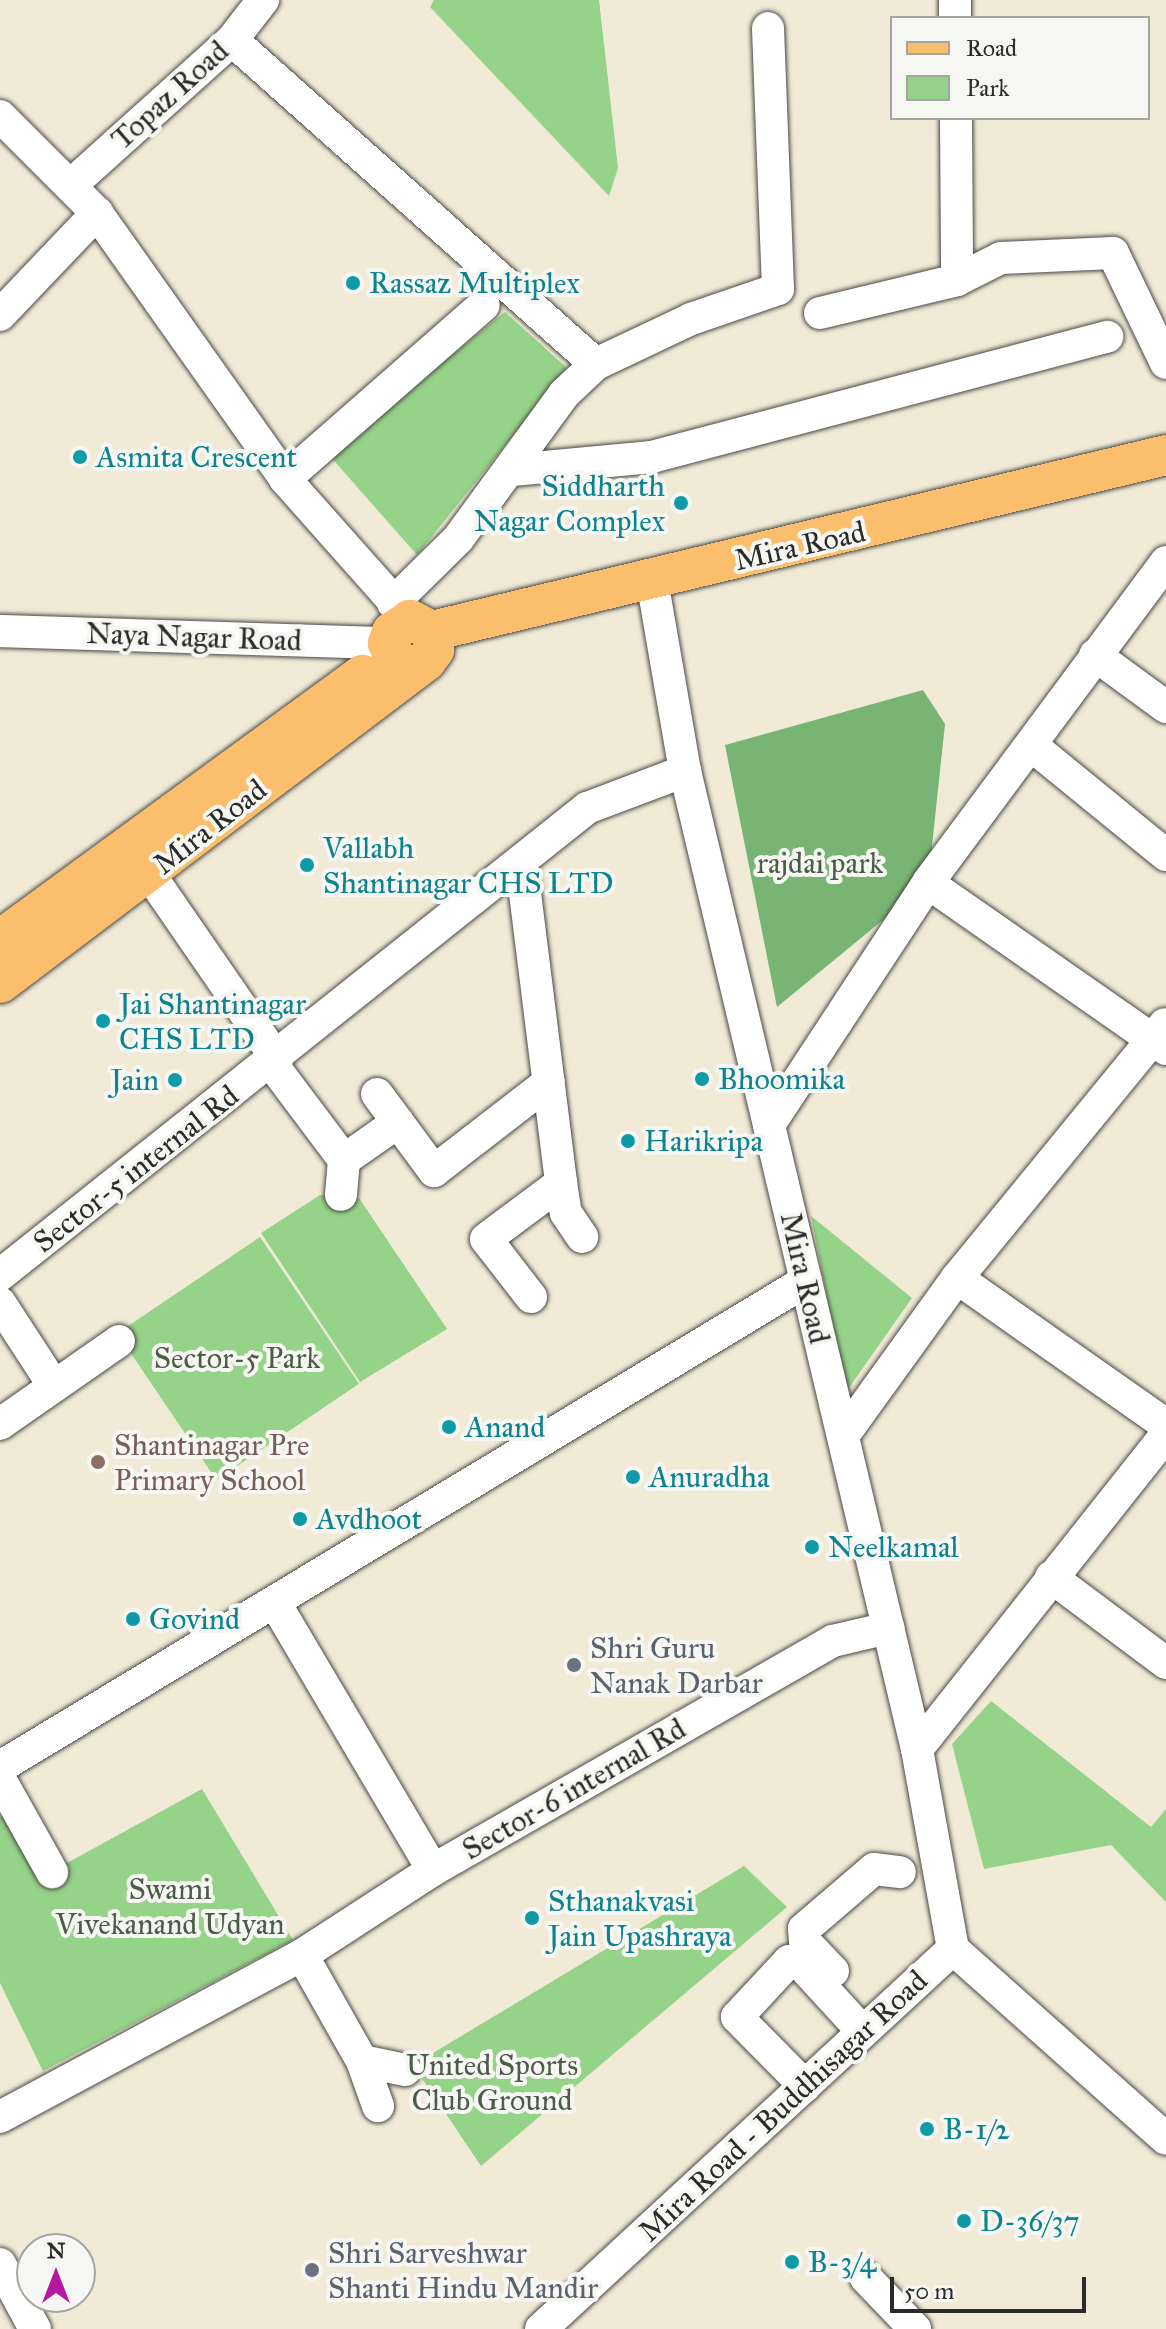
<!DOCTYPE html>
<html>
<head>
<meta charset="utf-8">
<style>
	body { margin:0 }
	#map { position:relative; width:1166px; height:2329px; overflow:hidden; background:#f0ead6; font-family:"IM FELL Great Primer",serif }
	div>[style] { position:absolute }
	.green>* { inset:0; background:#95d388; transform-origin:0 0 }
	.forest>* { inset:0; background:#78b574 }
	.roads { filter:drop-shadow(0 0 2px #494845) drop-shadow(0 0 2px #494845) }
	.minor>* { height:32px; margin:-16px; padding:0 16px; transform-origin:16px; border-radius:16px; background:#fff }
	.major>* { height:40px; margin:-20px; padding:0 20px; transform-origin:20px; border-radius:20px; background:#fabe6d }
	.dots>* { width:22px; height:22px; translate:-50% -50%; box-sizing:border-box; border:4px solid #f6f6f2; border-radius:50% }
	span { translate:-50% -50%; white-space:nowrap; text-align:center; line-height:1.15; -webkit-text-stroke:8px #f6f6f2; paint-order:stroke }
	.street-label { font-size:30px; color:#2b2b2b }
	.culture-label { font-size:30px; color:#0d838f }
	.left { translate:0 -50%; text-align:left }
	.right { translate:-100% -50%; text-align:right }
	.park-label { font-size:30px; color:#4b5d47 }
	.education-label { font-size:30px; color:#785e54 }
	.worship-label { font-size:30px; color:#5b616d }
	.legend { position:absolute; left:890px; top:16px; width:260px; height:104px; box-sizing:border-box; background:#f6f6f2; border:2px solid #a5a5a2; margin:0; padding:10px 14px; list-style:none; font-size:24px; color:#2b2b2b }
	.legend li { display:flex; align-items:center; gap:16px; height:40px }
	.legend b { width:40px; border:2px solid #a5a5a2 }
	.north { position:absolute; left:16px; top:2233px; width:80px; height:80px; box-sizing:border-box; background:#f6f6f2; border:2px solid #a5a5a2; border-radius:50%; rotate:0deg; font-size:22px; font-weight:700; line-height:32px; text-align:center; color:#2b2b2b }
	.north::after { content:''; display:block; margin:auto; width:28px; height:36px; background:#b5179e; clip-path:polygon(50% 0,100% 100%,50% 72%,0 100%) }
	.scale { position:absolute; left:890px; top:2277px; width:196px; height:36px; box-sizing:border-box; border:4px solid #2b2b2b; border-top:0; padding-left:10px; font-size:24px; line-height:28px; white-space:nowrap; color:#2b2b2b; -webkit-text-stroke:6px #f6f6f2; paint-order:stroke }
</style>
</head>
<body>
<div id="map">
	<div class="green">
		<div style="clip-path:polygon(434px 0,599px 0,618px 168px,609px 196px,430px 7px)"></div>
		<div style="clip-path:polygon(505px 312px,567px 368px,417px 555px,329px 455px)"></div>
		<div style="clip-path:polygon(320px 1195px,359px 1198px,447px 1329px,360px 1382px,261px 1233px)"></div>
		<div style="clip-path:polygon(811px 1216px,912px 1298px,846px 1392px)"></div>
		<div style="left:260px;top:1237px;width:177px;height:172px;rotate:56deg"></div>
		<div style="clip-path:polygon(991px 1701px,1151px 1827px,1166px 1809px,1166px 1902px,1111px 1845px,984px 1869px,952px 1744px)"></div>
		<div style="clip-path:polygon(202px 1789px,293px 1940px,43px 2071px,0 1983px,0 1817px,11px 1810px,47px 1874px)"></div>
		<div style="clip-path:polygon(744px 1866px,787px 1907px,481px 2166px,413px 2065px)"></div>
	</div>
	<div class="forest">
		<div style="clip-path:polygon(923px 690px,945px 724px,928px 883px,777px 1007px,725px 745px)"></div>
	</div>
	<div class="roads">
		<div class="minor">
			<div style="left:955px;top:0;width:18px;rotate:90deg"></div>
			<div style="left:232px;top:40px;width:487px;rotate:41.7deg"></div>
			<div style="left:596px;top:364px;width:105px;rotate:-25.3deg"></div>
			<div style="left:691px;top:319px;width:92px;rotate:-19deg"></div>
			<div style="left:778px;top:289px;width:261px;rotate:-92.2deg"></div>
			<div style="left:0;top:116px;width:137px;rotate:45deg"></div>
			<div style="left:97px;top:213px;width:326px;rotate:54.7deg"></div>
			<div style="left:285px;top:479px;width:188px;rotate:48.4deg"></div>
			<div style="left:956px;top:118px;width:162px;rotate:89.6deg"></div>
			<div style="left:71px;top:185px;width:217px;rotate:-42deg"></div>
			<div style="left:232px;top:40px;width:51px;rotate:-52.2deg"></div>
			<div style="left:820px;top:313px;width:141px;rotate:-13.5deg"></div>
			<div style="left:957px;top:280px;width:49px;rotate:-26.6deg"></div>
			<div style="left:1001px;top:258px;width:112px;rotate:-2.6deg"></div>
			<div style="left:1113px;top:253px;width:122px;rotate:64.3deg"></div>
			<div style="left:0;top:315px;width:141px;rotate:-46.4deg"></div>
			<div style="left:512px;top:470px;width:141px;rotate:-5.3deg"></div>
			<div style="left:652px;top:457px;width:471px;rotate:-14.8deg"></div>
			<div style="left:285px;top:479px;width:264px;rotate:-41.2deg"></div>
			<div style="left:1166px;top:562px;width:400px;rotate:126.6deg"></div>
			<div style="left:928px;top:883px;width:290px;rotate:34.9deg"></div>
			<div style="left:652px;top:580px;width:194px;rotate:80.2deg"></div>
			<div style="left:685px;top:771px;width:1005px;rotate:76.66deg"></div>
			<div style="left:917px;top:1749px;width:203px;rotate:79.8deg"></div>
			<div style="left:393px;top:603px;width:91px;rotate:-44.6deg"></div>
			<div style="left:458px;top:539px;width:180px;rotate:-53.8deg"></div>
			<div style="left:564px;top:394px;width:44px;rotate:-43.2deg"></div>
			<div style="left:0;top:631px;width:388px;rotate:1.8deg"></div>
			<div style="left:1095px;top:655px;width:88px;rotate:36.2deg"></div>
			<div style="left:1031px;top:745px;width:174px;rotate:39.2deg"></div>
			<div style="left:521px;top:861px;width:324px;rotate:82.9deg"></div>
			<div style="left:561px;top:1183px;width:30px;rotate:81deg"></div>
			<div style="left:566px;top:1213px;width:29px;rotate:56deg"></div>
			<div style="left:150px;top:875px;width:224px;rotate:55.4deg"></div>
			<div style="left:272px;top:1064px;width:120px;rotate:53.1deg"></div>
			<div style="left:344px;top:1160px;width:35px;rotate:95deg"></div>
			<div style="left:377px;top:1094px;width:96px;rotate:53.5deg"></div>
			<div style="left:434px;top:1171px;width:145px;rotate:-37.7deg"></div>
			<div style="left:769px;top:1125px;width:290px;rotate:-56.7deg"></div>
			<div style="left:344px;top:1160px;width:66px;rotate:-35.1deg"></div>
			<div style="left:0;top:1275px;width:750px;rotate:-38.5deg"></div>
			<div style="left:587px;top:808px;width:105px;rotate:-20.7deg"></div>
			<div style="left:957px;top:1278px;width:328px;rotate:-50.7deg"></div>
			<div style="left:531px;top:1297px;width:73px;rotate:-127.8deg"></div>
			<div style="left:486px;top:1239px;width:94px;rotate:-36.7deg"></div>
			<div style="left:0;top:1303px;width:99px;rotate:57deg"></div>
			<div style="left:0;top:1424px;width:145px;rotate:-34.9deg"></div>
			<div style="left:843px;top:1436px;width:195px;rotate:-54.2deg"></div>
			<div style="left:957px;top:1278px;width:256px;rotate:35.1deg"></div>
			<div style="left:1051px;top:1577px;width:144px;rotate:36.8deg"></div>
			<div style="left:275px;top:1603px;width:310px;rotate:59.4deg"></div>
			<div style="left:917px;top:1749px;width:401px;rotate:-51.6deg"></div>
			<div style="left:0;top:1767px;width:941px;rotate:-31.09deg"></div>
			<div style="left:0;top:1779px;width:107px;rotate:60.8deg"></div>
			<div style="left:953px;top:1949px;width:285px;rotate:41.7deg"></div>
			<div style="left:302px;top:1955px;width:122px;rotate:60.5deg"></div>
			<div style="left:362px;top:2061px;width:44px;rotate:11.8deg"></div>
			<div style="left:833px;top:1971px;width:40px;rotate:-134deg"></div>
			<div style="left:805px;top:1942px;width:13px;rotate:-94deg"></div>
			<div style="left:804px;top:1929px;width:92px;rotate:-40.6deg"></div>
			<div style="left:874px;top:1869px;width:26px;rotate:7deg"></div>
			<div style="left:362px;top:2061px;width:48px;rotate:70.4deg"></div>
			<div style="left:805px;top:2086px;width:97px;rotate:-134.6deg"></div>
			<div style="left:737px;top:2017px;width:76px;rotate:-47.1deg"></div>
			<div style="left:789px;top:1961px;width:9px"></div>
			<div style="left:798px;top:1961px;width:96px;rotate:47.5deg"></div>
			<div style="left:0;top:2117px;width:343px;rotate:-28.2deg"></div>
			<div style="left:302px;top:1955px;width:156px;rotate:-33deg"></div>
			<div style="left:433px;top:1870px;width:461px;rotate:-29.8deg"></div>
			<div style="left:833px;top:1641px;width:57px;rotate:-13.3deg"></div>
			<div style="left:0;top:2264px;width:74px;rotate:61.7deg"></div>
			<div style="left:866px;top:2278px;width:71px;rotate:46.1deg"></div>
			<div style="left:541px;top:2329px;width:560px;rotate:-42.69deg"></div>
		</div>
		<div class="major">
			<div style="left:432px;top:631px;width:755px;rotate:-13.48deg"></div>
			<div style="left:0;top:940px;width:449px;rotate:-36.2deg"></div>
			<div style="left:0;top:983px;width:534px;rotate:-37.08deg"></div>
			<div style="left:426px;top:661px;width:14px;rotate:-54deg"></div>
			<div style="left:434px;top:650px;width:19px;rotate:-96deg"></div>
			<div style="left:432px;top:631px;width:25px;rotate:-153deg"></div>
			<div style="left:410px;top:620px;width:22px;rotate:146deg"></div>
			<div style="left:392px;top:632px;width:12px;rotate:110deg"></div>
			<div style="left:388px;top:643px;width:21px;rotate:65deg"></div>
			<div style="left:397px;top:662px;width:19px;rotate:12deg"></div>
		</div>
	</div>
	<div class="dots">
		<div style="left:353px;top:283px;background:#0f9aa8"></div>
		<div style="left:80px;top:457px;background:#0f9aa8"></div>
		<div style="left:681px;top:503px;background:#0f9aa8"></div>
		<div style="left:307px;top:865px;background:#0f9aa8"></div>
		<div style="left:103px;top:1021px;background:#0f9aa8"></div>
		<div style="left:702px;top:1079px;background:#0f9aa8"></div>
		<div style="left:175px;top:1080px;background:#0f9aa8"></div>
		<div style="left:628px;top:1141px;background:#0f9aa8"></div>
		<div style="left:449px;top:1427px;background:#0f9aa8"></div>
		<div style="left:98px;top:1462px;background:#8d6e63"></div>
		<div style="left:633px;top:1477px;background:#0f9aa8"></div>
		<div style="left:300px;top:1519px;background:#0f9aa8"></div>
		<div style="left:812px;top:1547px;background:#0f9aa8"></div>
		<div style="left:133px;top:1619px;background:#0f9aa8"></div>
		<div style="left:574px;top:1665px;background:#6b7280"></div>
		<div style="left:532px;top:1918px;background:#0f9aa8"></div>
		<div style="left:927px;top:2129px;background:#0f9aa8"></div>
		<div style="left:964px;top:2221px;background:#0f9aa8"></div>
		<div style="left:792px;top:2262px;background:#0f9aa8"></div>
		<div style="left:312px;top:2270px;background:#6b7280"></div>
	</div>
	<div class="street-label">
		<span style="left:170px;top:95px;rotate:-42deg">Topaz Road</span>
		<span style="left:800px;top:546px;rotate:-13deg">Mira Road</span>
		<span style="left:194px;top:637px;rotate:2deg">Naya Nagar Road</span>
		<span style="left:210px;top:827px;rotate:-38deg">Mira Road</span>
		<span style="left:136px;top:1169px;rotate:-38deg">Sector-5 internal Rd</span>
		<span style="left:805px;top:1278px;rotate:77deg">Mira Road</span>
		<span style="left:574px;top:1789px;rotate:-30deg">Sector-6 internal Rd</span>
		<span style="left:783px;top:2106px;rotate:-43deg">Mira Road - Buddhisagar Road</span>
	</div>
	<div class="culture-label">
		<span class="left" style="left:369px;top:283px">Rassaz Multiplex</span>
		<span class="left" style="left:96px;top:457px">Asmita Crescent</span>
		<span class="right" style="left:665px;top:503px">Siddharth<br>Nagar Complex</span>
		<span class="left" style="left:323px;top:865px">Vallabh<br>Shantinagar CHS LTD</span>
		<span class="left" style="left:119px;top:1021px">Jai Shantinagar<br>CHS LTD</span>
		<span class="left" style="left:718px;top:1079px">Bhoomika</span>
		<span class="right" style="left:159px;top:1080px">Jain</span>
		<span class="left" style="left:644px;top:1141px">Harikripa</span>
		<span class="left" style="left:465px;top:1427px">Anand</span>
		<span class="left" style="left:649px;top:1477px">Anuradha</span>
		<span class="left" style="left:316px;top:1519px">Avdhoot</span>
		<span class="left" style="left:828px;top:1547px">Neelkamal</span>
		<span class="left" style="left:149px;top:1619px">Govind</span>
		<span class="left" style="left:548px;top:1918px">Sthanakvasi<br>Jain Upashraya</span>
		<span class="left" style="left:943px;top:2129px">B-1/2</span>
		<span class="left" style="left:980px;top:2221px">D-36/37</span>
		<span class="left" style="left:808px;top:2262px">B-3/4</span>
	</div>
	<div class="park-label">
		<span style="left:820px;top:863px">rajdai park</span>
		<span style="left:237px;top:1358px">Sector-5 Park</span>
		<span style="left:170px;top:1906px">Swami<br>Vivekanand Udyan</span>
		<span style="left:492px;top:2082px">United Sports<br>Club Ground</span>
	</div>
	<div class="education-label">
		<span class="left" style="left:114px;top:1462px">Shantinagar Pre<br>Primary School</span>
	</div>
	<div class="worship-label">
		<span class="left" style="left:590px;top:1665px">Shri Guru<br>Nanak Darbar</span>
		<span class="left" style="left:328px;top:2270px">Shri Sarveshwar<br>Shanti Hindu Mandir</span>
	</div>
	<ul class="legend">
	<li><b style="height:10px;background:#fabe6d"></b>Road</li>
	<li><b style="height:22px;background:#95d388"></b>Park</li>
	</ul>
	<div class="north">N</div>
	<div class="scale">50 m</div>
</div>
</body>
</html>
